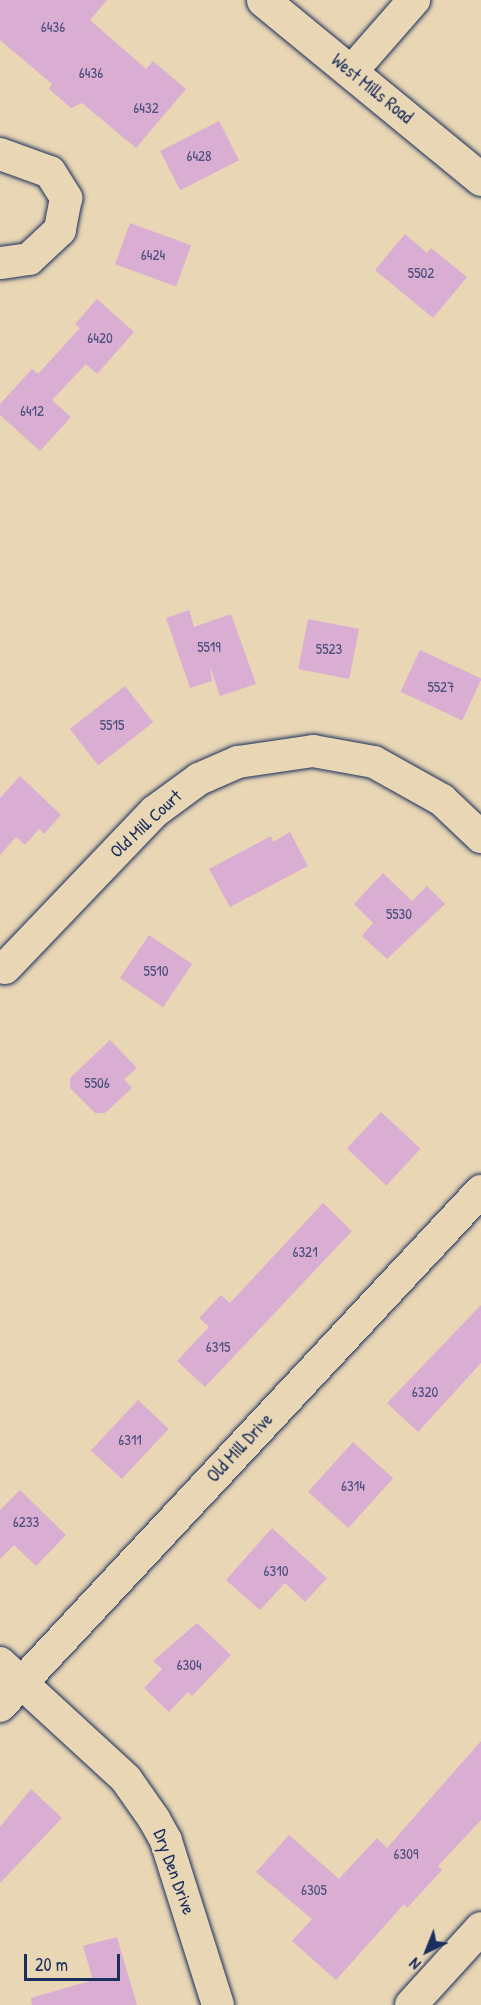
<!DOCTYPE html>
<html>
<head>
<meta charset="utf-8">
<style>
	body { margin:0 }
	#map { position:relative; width:481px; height:2005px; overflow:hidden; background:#e8d6b4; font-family:"Patrick Hand",sans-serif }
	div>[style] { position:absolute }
	.building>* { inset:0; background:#daaed3; transform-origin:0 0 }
	.roads { filter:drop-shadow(0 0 2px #1b2f5e) drop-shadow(0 0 2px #1b2f5e) }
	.street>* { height:32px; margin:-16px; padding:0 16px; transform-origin:16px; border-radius:16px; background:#e8d6b4 }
	.secondary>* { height:33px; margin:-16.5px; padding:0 16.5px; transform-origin:16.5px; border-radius:16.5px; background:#e8d6b4 }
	span { translate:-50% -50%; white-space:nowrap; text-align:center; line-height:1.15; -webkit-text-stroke:5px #e8d6b4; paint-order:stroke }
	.number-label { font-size:15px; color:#4b4f7b }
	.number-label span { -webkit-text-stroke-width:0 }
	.street-label { font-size:18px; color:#1b2f5e }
	.north { position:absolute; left:397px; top:1921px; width:60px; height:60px; -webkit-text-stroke:4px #e8d6b4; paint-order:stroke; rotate:223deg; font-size:16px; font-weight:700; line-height:24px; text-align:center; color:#1b2f5e }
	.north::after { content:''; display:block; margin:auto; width:21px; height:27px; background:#1b2f5e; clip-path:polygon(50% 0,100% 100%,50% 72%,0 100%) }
	.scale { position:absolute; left:24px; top:1954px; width:96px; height:27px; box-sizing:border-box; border:3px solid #1b2f5e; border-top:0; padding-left:8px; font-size:18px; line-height:21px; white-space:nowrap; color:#1b2f5e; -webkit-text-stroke:4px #e8d6b4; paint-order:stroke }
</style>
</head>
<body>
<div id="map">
	<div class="building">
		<div style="clip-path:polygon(0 0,107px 0,90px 20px,146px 69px,153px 61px,186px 89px,136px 148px,82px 103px,71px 108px,49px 89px,52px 84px,0 40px)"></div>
		<div style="left:219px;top:121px;width:44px;height:66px;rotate:63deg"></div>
		<div style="left:130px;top:223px;width:65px;height:44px;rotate:20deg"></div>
		<div style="clip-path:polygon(405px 234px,427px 253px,431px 248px,467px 277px,433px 318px,375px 270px)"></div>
		<div style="clip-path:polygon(97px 299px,134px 332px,97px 374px,86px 364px,52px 400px,71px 417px,40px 451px,0 415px,0 404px,32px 369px,38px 374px,80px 328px,75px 324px)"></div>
		<div style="clip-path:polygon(189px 610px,194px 627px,231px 614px,256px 684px,220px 696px,210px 667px,212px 681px,190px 688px,166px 618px)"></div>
		<div style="left:308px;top:619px;width:52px;height:51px;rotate:11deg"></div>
		<div style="left:420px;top:650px;width:68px;height:46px;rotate:25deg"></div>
		<div style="left:125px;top:686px;width:46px;height:70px;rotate:52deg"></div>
		<div style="clip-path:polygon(20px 776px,61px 815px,44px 834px,39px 829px,25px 845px,16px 837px,0 855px,0 798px)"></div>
		<div style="clip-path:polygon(290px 832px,308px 866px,230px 907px,209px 869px,271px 836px,273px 842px)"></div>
		<div style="clip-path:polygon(383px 873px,412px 901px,427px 886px,445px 904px,387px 959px,362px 936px,373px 923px,354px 904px)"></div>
		<div style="left:149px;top:935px;width:52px;height:52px;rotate:34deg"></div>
		<div style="clip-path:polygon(110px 1040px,137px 1068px,124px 1079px,132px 1088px,105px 1113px,95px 1113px,70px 1088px,70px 1078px)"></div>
		<div style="left:381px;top:1112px;width:54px;height:50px;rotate:43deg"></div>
		<div style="clip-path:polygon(323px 1203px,352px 1231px,205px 1387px,177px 1361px,209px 1327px,199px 1318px,221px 1295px,230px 1303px)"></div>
		<div style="clip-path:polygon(481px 1305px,481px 1363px,418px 1432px,387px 1403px)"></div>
		<div style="left:138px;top:1400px;width:42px;height:69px;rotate:43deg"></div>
		<div style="left:353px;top:1442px;width:54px;height:67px;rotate:42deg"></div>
		<div style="clip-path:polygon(20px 1490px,66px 1535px,36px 1566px,14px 1545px,0 1559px,0 1510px)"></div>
		<div style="clip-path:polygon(272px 1528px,327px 1578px,305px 1602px,285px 1583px,260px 1610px,226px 1580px)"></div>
		<div style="clip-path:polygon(197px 1623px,231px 1655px,192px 1696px,188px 1692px,169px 1712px,144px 1688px,162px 1669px,153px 1661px)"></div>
		<div style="clip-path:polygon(481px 1741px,481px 1820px,438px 1866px,442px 1870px,407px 1908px,404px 1904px,336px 1980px,292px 1941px,312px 1919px,256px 1872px,289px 1835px,339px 1879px,377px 1838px,387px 1848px)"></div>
		<div style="clip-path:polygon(31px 1789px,62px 1818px,0 1883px,0 1827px)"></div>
		<div style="clip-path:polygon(117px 1937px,137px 2005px,32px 2005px,31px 1998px,93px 1980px,83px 1946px)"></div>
	</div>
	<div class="roads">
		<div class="street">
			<div style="left:351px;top:72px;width:96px;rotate:-48.8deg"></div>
			<div style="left:0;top:154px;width:53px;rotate:19.8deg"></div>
			<div style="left:50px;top:172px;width:31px;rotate:58deg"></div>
			<div style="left:66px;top:198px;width:33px;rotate:101deg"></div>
			<div style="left:60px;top:230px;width:42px;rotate:136.9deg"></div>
			<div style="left:29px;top:259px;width:29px;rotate:172deg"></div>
			<div style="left:5px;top:968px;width:216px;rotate:-46.3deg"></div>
			<div style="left:154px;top:812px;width:56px;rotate:-36.3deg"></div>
			<div style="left:199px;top:779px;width:43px;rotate:-23.6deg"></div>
			<div style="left:238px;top:762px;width:76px;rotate:-8.3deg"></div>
			<div style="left:313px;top:751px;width:62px;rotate:10.2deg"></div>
			<div style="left:374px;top:762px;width:78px;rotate:29.2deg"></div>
			<div style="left:442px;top:800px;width:54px;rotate:43.5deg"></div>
			<div style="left:0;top:1663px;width:171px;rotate:42.6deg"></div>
			<div style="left:126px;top:1779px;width:49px;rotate:55deg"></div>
			<div style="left:154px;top:1819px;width:25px;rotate:61deg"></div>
			<div style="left:166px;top:1841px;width:172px;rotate:72.4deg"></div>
			<div style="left:0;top:1706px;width:705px;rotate:-46.96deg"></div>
			<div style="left:411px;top:2005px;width:104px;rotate:-47.7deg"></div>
		</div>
		<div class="secondary">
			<div style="left:263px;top:0;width:282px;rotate:39.4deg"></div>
		</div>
	</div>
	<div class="number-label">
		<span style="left:53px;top:27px">6436</span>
		<span style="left:91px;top:73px">6436</span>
		<span style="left:146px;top:108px">6432</span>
		<span style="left:199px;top:156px">6428</span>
		<span style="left:153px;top:255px">6424</span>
		<span style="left:421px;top:273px">5502</span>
		<span style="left:100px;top:338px">6420</span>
		<span style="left:32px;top:411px">6412</span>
		<span style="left:209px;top:647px">5519</span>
		<span style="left:329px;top:649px">5523</span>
		<span style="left:441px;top:687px">5527</span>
		<span style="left:112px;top:725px">5515</span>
		<span style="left:399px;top:914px">5530</span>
		<span style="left:156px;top:971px">5510</span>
		<span style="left:97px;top:1083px">5506</span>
		<span style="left:305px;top:1252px">6321</span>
		<span style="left:218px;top:1347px">6315</span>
		<span style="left:425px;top:1392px">6320</span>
		<span style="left:130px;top:1440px">6311</span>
		<span style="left:353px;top:1486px">6314</span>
		<span style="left:26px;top:1522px">6233</span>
		<span style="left:276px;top:1571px">6310</span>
		<span style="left:189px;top:1665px">6304</span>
		<span style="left:406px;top:1854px">6309</span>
		<span style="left:314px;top:1890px">6305</span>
	</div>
	<div class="street-label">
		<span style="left:372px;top:89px;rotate:39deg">West Mills Road</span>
		<span style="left:146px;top:824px;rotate:-43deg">Old Mill Court</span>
		<span style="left:240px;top:1448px;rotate:-47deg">Old Mill Drive</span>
		<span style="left:174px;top:1872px;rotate:70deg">Dry Den Drive</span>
	</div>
	<div class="north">N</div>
	<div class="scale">20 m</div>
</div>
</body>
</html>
